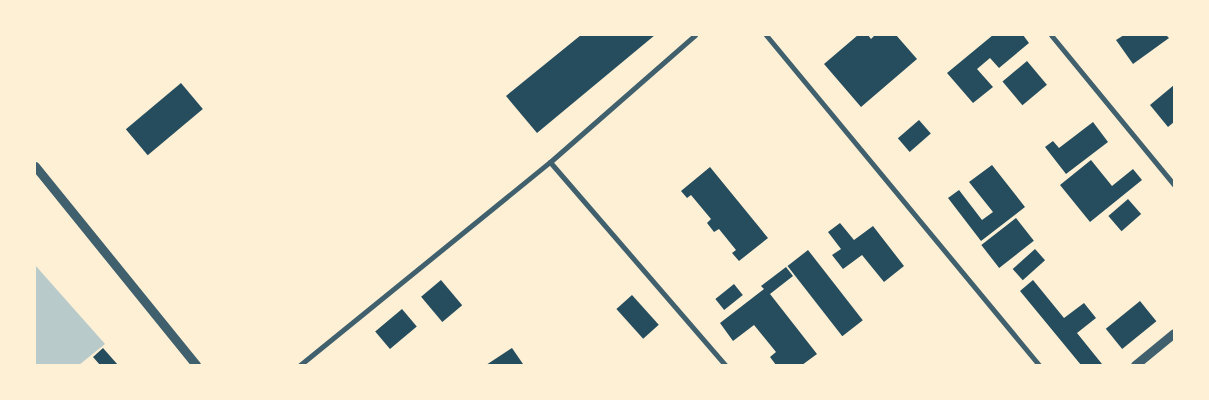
<!DOCTYPE html>
<html>
<head>
<meta charset="utf-8">
<style>
	body { margin:0 }
	#map { position:relative; width:1209px; height:400px; overflow:hidden; background:#fdf0d5; font-family:Rubik,sans-serif }
	div>[style] { position:absolute }
	.green>* { inset:0; background:#b9caca }
	.building>* { inset:0; background:#264d5e; transform-origin:0 0 }
	.minor>* { height:5px; margin:-2.5px; padding:0 2.5px; transform-origin:2.5px; border-radius:2.5px; background:#3f606c }
	.tertiary>* { height:9px; margin:-4.5px; padding:0 4.5px; transform-origin:4.5px; border-radius:4.5px; background:#3f606c }
	span { translate:-50% -50%; white-space:nowrap; text-align:center; line-height:1.15; -webkit-text-stroke:4px #fdf0d5; paint-order:stroke }
	.frame { position:absolute; inset:0; border:36px solid #fdf0d5; pointer-events:none }
</style>
</head>
<body>
<div id="map">
	<div class="green">
		<div style="clip-path:polygon(35px 265px,105px 344px,79px 365px,35px 365px)"></div>
	</div>
	<div class="building">
		<div style="clip-path:polygon(581px 35px,655px 35px,537px 133px,506px 96px)"></div>
		<div style="clip-path:polygon(858px 35px,868px 35px,871px 39px,875px 35px,896px 35px,917px 59px,861px 107px,824px 64px)"></div>
		<div style="clip-path:polygon(993px 35px,1023px 35px,1029px 43px,999px 68px,990px 58px,977px 69px,993px 87px,973px 103px,947px 73px)"></div>
		<div style="clip-path:polygon(1124px 35px,1166px 35px,1169px 38px,1133px 64px,1116px 40px)"></div>
		<div style="left:1027px;top:61px;width:31px;height:32px;rotate:50deg"></div>
		<div style="left:181px;top:83px;width:34px;height:72px;rotate:50deg"></div>
		<div style="clip-path:polygon(1174px 85px,1174px 122px,1168px 127px,1150px 105px)"></div>
		<div style="left:919px;top:120px;width:18px;height:28px;rotate:49deg"></div>
		<div style="clip-path:polygon(1093px 122px,1108px 142px,1066px 174px,1045px 147px,1053px 141px,1059px 148px)"></div>
		<div style="clip-path:polygon(1091px 160px,1112px 186px,1133px 169px,1142px 180px,1090px 222px,1060px 185px)"></div>
		<div style="clip-path:polygon(992px 165px,1025px 207px,981px 241px,948px 198px,959px 190px,982px 220px,993px 212px,969px 182px)"></div>
		<div style="clip-path:polygon(710px 167px,768px 238px,739px 261px,732px 253px,736px 250px,719px 229px,714px 232px,707px 223px,711px 219px,691px 195px,687px 198px,681px 191px)"></div>
		<div style="left:1128px;top:199px;width:20px;height:26px;rotate:49deg"></div>
		<div style="left:1016px;top:218px;width:29px;height:44px;rotate:52deg"></div>
		<div style="clip-path:polygon(840px 223px,854px 240px,873px 226px,904px 266px,884px 282px,862px 255px,843px 269px,832px 255px,841px 249px,828px 232px)"></div>
		<div style="left:1035px;top:249px;width:15px;height:30px;rotate:48deg"></div>
		<div style="left:808px;top:250px;width:89px;height:26px;rotate:52deg"></div>
		<div style="clip-path:polygon(786px 267px,793px 276px,770px 294px,817px 354px,802px 365px,776px 365px,770px 357px,776px 352px,754px 325px,733px 341px,720px 323px,764px 289px,761px 286px)"></div>
		<div style="left:441px;top:280px;width:33px;height:26px;rotate:50deg"></div>
		<div style="clip-path:polygon(1033px 280px,1064px 318px,1084px 303px,1096px 318px,1077px 333px,1102px 364px,1081px 365px,1020px 291px)"></div>
		<div style="left:734px;top:284px;width:14px;height:24px;rotate:51deg"></div>
		<div style="left:632px;top:295px;width:40px;height:21px;rotate:48deg"></div>
		<div style="left:1140px;top:301px;width:26px;height:44px;rotate:51deg"></div>
		<div style="left:402px;top:309px;width:23px;height:35px;rotate:50deg"></div>
		<div style="clip-path:polygon(103px 348px,118px 365px,100px 365px,93px 357px)"></div>
		<div style="clip-path:polygon(512px 348px,523px 364px,486px 365px)"></div>
	</div>
	<div class="minor">
		<div style="left:766px;top:35px;width:428px;rotate:50.4deg"></div>
		<div style="left:1051px;top:35px;width:194px;rotate:50.6deg"></div>
		<div style="left:550px;top:162px;width:268px;rotate:49.2deg"></div>
		<div style="left:300px;top:365px;width:322px;rotate:-39.1deg"></div>
		<div style="left:550px;top:162px;width:193px;rotate:-41.2deg"></div>
	</div>
	<div class="tertiary">
		<div style="left:35px;top:166px;width:256px;rotate:51deg"></div>
		<div style="left:1135px;top:365px;width:50px;rotate:-39.4deg"></div>
	</div>
	<div class="frame"></div>
</div>
</body>
</html>
